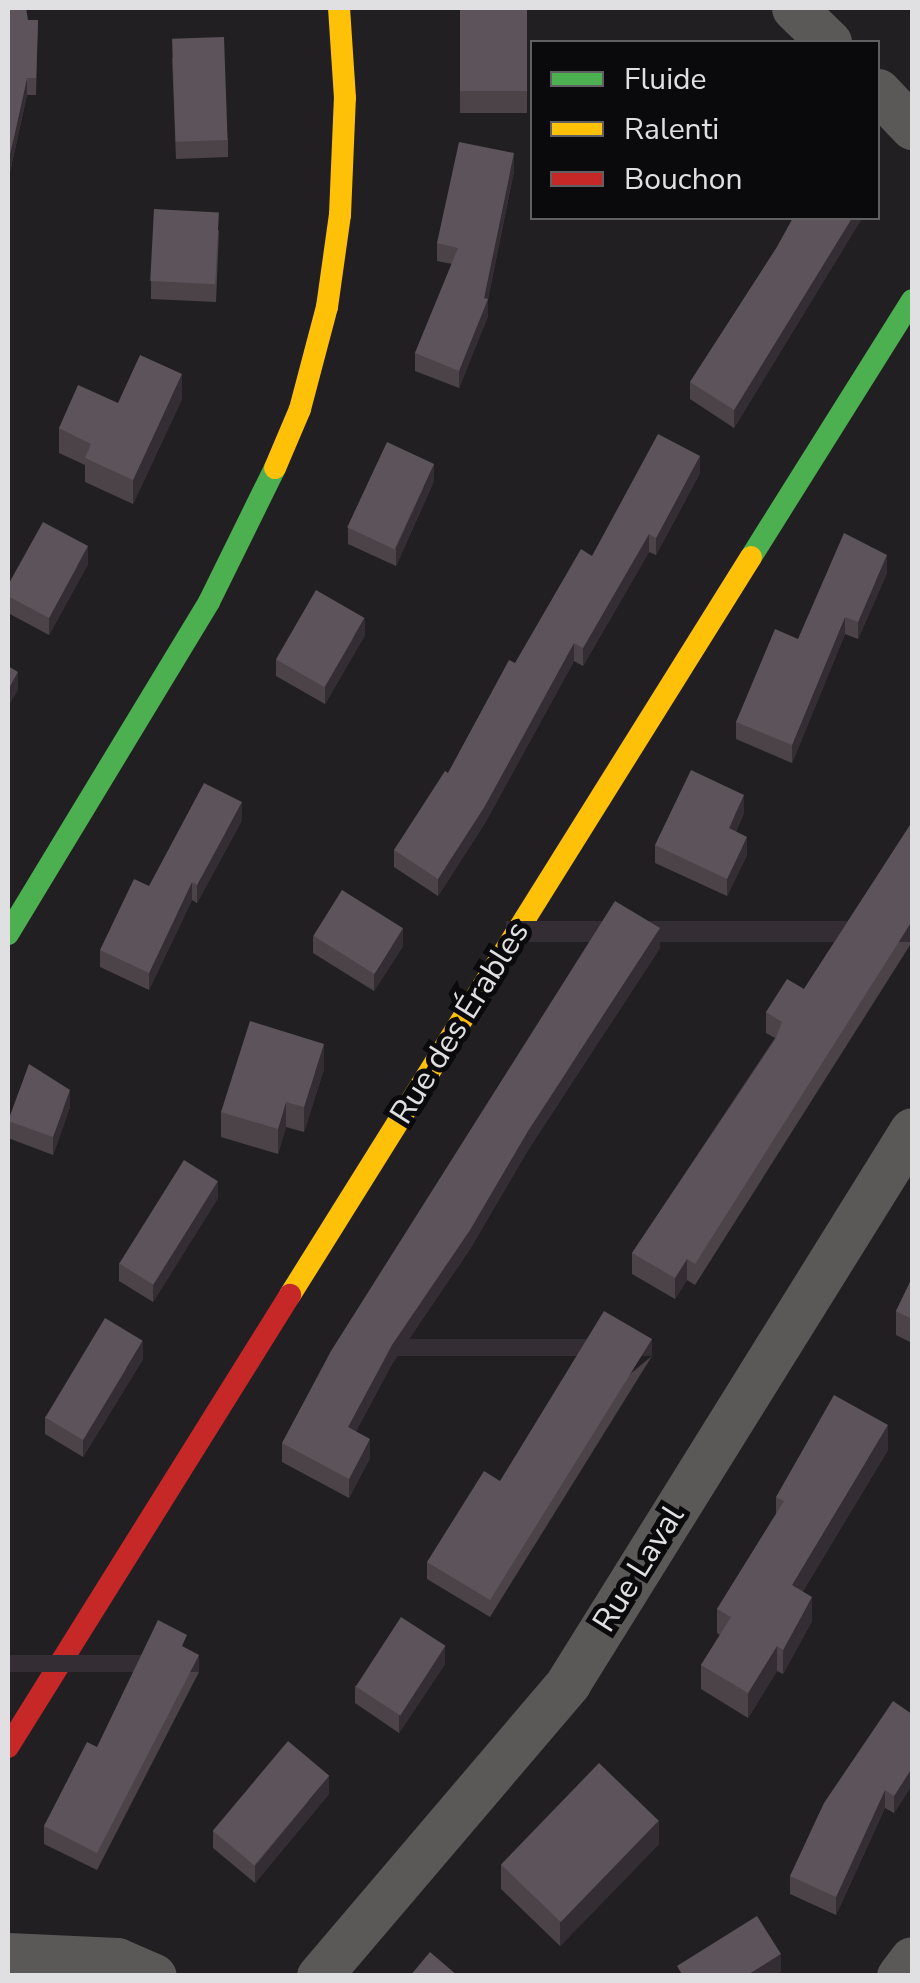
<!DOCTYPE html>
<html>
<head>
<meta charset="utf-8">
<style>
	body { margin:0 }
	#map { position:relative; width:920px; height:1983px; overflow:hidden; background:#211f22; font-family:"Nunito Sans",sans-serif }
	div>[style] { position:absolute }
	.street>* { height:45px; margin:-22.5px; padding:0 22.5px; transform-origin:22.5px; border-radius:22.5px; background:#5a5958 }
	.fast>* { height:22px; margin:-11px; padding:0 11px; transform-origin:11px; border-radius:11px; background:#4caf50 }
	.slow>* { height:22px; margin:-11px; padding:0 11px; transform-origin:11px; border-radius:11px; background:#ffc107 }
	.jam>* { height:22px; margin:-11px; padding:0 11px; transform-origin:11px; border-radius:11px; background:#c62828 }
	.wall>* { inset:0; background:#4c4349; transform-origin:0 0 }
	.shaded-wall>* { inset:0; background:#342d33; transform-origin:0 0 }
	.building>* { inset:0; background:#5c545a; transform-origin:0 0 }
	span { translate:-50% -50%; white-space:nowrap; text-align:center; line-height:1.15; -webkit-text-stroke:10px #0a090b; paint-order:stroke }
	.street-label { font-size:32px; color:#e0dfe2 }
	.frame { position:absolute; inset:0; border:10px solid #e0dfe2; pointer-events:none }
	.legend { position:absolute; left:530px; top:40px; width:350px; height:180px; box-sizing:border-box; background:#0a090b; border:2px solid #605f61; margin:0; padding:12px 18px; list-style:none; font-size:30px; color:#e0dfe2 }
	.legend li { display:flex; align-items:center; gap:20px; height:50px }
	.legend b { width:50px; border:2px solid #605f61 }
</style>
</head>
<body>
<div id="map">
	<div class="street">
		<div style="left:794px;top:8px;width:49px;rotate:44.2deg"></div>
		<div style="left:878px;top:91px;width:50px;rotate:46.6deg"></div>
		<div style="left:8px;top:1955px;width:109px;rotate:2.6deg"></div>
		<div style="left:117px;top:1960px;width:40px;rotate:23.4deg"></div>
		<div style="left:319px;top:1976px;width:385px;rotate:-49.6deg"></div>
		<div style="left:568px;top:1683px;width:651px;rotate:-58.12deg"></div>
		<div style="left:899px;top:1976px;width:21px;rotate:-53deg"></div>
	</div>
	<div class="fast">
		<div style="left:751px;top:557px;width:303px;rotate:-57.9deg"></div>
		<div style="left:8px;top:934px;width:388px;rotate:-58.8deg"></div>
		<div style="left:209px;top:602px;width:149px;rotate:-63.8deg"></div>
	</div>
	<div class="slow">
		<div style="left:275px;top:468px;width:64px;rotate:-67deg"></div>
		<div style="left:300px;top:409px;width:106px;rotate:-75.2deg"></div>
		<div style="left:327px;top:307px;width:93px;rotate:-82deg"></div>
		<div style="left:340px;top:215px;width:117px;rotate:-87.6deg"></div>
		<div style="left:345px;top:98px;width:90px;rotate:-93.8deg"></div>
		<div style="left:290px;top:1295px;width:870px;rotate:-58.01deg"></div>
	</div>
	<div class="jam">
		<div style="left:8px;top:1747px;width:533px;rotate:-58.04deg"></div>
	</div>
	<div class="wall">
		<div style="left:460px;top:8px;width:67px;height:105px"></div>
		<div style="clip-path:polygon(28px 20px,38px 20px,36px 95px,27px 95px,8px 181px)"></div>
		<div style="clip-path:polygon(172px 57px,228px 140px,228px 157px,176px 159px)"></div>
		<div style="clip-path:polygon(514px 171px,488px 299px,488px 316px,459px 388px,415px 371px,415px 353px,452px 264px,437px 261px,437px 243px)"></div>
		<div style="clip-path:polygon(793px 218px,862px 218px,734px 428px,690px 399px,690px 382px,777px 247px)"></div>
		<div style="clip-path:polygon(219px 230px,216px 302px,151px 299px,151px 281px)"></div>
		<div style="clip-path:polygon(182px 399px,133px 504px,85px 482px,85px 465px,59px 453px,59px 428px,118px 403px)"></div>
		<div style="clip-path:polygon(700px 473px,656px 555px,649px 552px,583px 666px,574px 661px,485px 823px,438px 896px,394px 867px,394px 850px,448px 773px,515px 663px,592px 556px)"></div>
		<div style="clip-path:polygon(434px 481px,396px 566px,348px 544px,348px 527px)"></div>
		<div style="clip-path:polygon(88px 564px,49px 635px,8px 613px,8px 585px)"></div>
		<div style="clip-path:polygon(887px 573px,858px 639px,845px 634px,792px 763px,736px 739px,736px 722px,798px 639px)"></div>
		<div style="clip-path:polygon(365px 635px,325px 704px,276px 676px,276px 659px)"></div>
		<div style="clip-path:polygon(744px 813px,736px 831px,747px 855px,727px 896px,655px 863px,655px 845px)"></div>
		<div style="clip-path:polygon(242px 820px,197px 903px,192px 900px,149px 990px,100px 967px,100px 950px,149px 886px)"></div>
		<div style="clip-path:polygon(912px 822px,912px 942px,695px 1285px,687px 1280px,675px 1299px,632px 1274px,632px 1253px,775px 1038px,766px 1033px,766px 1012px,804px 989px)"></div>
		<div style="clip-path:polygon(313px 936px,403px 946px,374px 991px,313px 953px)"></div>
		<div style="clip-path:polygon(660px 948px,528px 1150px,470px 1249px,392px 1364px,356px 1431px,370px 1458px,349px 1498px,282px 1462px,282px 1443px)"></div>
		<div style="clip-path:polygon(324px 1069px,304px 1132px,286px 1127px,278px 1154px,221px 1137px,221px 1112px)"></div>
		<div style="clip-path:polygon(70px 1107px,53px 1155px,8px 1138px,8px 1121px)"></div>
		<div style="clip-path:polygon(218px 1198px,153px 1302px,119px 1281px,119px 1263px)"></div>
		<div style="clip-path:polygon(912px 1278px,912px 1343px,896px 1335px,896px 1311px)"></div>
		<div style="clip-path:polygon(652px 1356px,490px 1617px,427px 1579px,427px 1562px,500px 1481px)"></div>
		<div style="clip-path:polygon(143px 1359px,83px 1457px,45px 1434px,45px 1417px)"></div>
		<div style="clip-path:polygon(888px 1450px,803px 1591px,812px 1621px,783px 1674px,777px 1671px,748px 1718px,701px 1689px,701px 1665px,720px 1635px,717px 1633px,717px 1609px,776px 1514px,776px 1497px)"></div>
		<div style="clip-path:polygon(187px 1649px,199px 1672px,97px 1870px,44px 1844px,44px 1826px,97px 1747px)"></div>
		<div style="clip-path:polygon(445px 1664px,399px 1733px,355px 1703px,355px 1686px)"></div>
		<div style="clip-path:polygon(912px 1714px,912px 1785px,894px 1813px,885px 1808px,836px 1915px,790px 1894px,790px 1876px)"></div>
		<div style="clip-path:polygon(329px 1794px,255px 1883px,213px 1848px,213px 1831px)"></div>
		<div style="clip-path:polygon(659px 1844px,560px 1946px,501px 1889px,501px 1865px)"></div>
	</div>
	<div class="shaded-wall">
		<div style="clip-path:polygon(27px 78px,27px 95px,8px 181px,8px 164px)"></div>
		<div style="clip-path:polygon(514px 153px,514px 171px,487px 304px,488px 299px,488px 316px,459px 388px,459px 371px,484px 298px)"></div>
		<div style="clip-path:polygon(852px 218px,862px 218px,734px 428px,734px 410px)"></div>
		<div style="clip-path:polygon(182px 374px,182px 399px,133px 504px,133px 480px)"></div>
		<div style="clip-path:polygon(700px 456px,700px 473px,656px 555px,656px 538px)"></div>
		<div style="clip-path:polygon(434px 464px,434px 481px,396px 566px,396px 548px)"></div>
		<div style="clip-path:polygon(649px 534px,649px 552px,583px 666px,583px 648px)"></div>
		<div style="clip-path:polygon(88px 546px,88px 564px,49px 635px,49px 618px)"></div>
		<div style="clip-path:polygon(887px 555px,887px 573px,858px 639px,858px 622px)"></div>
		<div style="clip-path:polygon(845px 617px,845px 634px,792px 763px,792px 745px)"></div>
		<div style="clip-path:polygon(365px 618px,365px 635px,325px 704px,325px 686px)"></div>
		<div style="clip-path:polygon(574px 643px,574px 661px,485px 823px,438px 896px,438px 879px)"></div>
		<div style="clip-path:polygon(18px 672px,18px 690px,8px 707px,8px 690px)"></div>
		<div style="clip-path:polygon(744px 795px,744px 813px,729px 846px,729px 828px)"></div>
		<div style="clip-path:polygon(242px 802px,242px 820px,197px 903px,197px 885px)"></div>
		<div style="clip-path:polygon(747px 837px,747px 855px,727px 896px,727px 879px)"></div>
		<div style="clip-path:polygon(192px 882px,192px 900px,149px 990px,149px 973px)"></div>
		<div style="left:912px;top:921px;width:21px;height:406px;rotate:90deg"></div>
		<div style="clip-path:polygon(403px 928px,403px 946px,374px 991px,374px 974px)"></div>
		<div style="clip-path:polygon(660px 928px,660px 948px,528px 1150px,470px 1249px,392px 1364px,348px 1446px,348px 1427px,392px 1345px,528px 1131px)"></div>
		<div style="clip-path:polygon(324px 1044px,324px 1069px,304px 1132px,304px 1107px)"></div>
		<div style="clip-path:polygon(70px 1090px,70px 1107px,53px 1155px,53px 1137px)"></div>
		<div style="clip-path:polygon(286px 1102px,286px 1127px,278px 1154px,278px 1129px)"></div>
		<div style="clip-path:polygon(218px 1181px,218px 1198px,153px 1302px,153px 1284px)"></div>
		<div style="clip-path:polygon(687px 1259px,687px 1280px,675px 1299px,675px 1278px)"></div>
		<div style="left:652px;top:1339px;width:17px;height:307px;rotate:90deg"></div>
		<div style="clip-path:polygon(143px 1341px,143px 1359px,83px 1457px,83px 1440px)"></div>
		<div style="clip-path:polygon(888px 1425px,888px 1450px,792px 1609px,792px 1585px)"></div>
		<div style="clip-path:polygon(370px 1439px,370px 1458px,349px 1498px,349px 1479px)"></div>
		<div style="clip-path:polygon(812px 1597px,812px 1621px,783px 1674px,783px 1650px)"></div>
		<div style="clip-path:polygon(445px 1646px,445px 1664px,399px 1733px,399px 1715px)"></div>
		<div style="clip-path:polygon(777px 1646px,777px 1671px,748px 1718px,748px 1693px)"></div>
		<div style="left:199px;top:1655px;width:17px;height:223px;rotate:90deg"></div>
		<div style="clip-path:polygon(912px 1768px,912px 1785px,894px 1813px,894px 1796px)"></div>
		<div style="clip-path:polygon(329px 1776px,329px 1794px,255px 1883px,255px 1866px)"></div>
		<div style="clip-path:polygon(885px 1790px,885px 1808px,836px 1915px,836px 1897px)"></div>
		<div style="clip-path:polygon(659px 1820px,659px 1844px,560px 1946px,560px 1921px)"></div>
		<div style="clip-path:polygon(781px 1954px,781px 1972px,774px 1976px,746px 1976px)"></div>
	</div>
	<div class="building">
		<div style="clip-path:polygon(8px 8px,26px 8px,28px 20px,38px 20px,36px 78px,27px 78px,8px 164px)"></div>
		<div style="left:460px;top:8px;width:67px;height:83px"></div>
		<div style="left:224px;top:37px;width:103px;height:52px;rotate:88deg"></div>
		<div style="clip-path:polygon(459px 142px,514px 153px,484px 298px,488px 299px,459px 371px,415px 353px,458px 248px,437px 243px)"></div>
		<div style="left:154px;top:209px;width:65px;height:72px;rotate:3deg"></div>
		<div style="clip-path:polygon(793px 218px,852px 218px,734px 410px,690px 382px,777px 247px)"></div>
		<div style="clip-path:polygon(140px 355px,182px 374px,133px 480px,85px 458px,91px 444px,59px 428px,78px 385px,118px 403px)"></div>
		<div style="clip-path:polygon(658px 434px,700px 456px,656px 538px,649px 534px,583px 648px,574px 643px,485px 806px,438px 879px,394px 850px,445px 771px,448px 773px,509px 660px,515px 663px,581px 549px,592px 556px)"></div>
		<div style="left:387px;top:442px;width:52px;height:94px;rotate:25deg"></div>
		<div style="clip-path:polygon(43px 522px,88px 546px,49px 618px,8px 596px,8px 585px)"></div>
		<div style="clip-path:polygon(844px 533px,887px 555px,858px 622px,845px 617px,792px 745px,736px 722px,775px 629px,798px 639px)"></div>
		<div style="left:316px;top:590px;width:56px;height:80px;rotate:30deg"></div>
		<div style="clip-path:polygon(8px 666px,18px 672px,8px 690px)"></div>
		<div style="clip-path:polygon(691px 770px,744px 795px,729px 828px,747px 837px,727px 879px,655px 845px)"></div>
		<div style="clip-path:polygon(204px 783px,242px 802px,197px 885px,192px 882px,149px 973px,100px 950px,134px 879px,149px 886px)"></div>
		<div style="clip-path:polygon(912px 822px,912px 921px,695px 1264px,687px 1259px,675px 1278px,632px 1253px,775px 1040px,782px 1022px,766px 1012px,787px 979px,804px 989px)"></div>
		<div style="left:342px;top:890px;width:72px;height:54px;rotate:32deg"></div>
		<div style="clip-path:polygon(615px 901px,660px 928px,528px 1131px,470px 1230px,392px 1345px,348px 1427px,370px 1439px,349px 1479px,282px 1443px,331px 1351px)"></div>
		<div style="clip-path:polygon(250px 1021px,324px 1044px,304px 1107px,286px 1102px,278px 1129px,221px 1112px)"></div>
		<div style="clip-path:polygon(29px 1064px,70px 1090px,53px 1137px,8px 1121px)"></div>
		<div style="left:184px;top:1160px;width:40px;height:122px;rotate:32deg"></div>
		<div style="clip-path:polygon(912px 1278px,912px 1319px,896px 1311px)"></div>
		<div style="clip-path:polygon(604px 1311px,652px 1339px,490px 1600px,427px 1562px,484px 1471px,500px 1481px)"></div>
		<div style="left:105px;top:1318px;width:44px;height:116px;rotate:31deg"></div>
		<div style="clip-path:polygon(834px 1395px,888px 1425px,792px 1585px,812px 1597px,783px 1650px,777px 1646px,748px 1693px,701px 1665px,731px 1617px,717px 1609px,784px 1501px,776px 1497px)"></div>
		<div style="left:401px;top:1617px;width:53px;height:83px;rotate:33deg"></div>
		<div style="clip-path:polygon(158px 1620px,187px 1635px,182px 1646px,199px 1655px,97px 1853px,44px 1826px,87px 1742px,97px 1747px)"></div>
		<div style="clip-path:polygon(893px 1701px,912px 1714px,912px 1768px,894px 1796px,885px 1790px,836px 1897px,790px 1876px,824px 1803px)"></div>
		<div style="left:288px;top:1741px;width:54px;height:117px;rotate:40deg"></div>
		<div style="left:599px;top:1763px;width:83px;height:141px;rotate:44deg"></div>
		<div style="clip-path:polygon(757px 1916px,781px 1954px,746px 1976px,683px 1976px,677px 1966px)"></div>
		<div style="clip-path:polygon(430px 1952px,458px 1976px,410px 1976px)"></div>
	</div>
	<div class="street-label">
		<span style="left:460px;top:1023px;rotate:-58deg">Rue des Érables</span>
		<span style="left:639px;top:1569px;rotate:-58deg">Rue Laval</span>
	</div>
	<div class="frame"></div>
	<ul class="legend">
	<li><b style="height:12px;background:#4caf50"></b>Fluide</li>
	<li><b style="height:12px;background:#ffc107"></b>Ralenti</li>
	<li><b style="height:12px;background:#c62828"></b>Bouchon</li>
	</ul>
</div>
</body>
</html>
